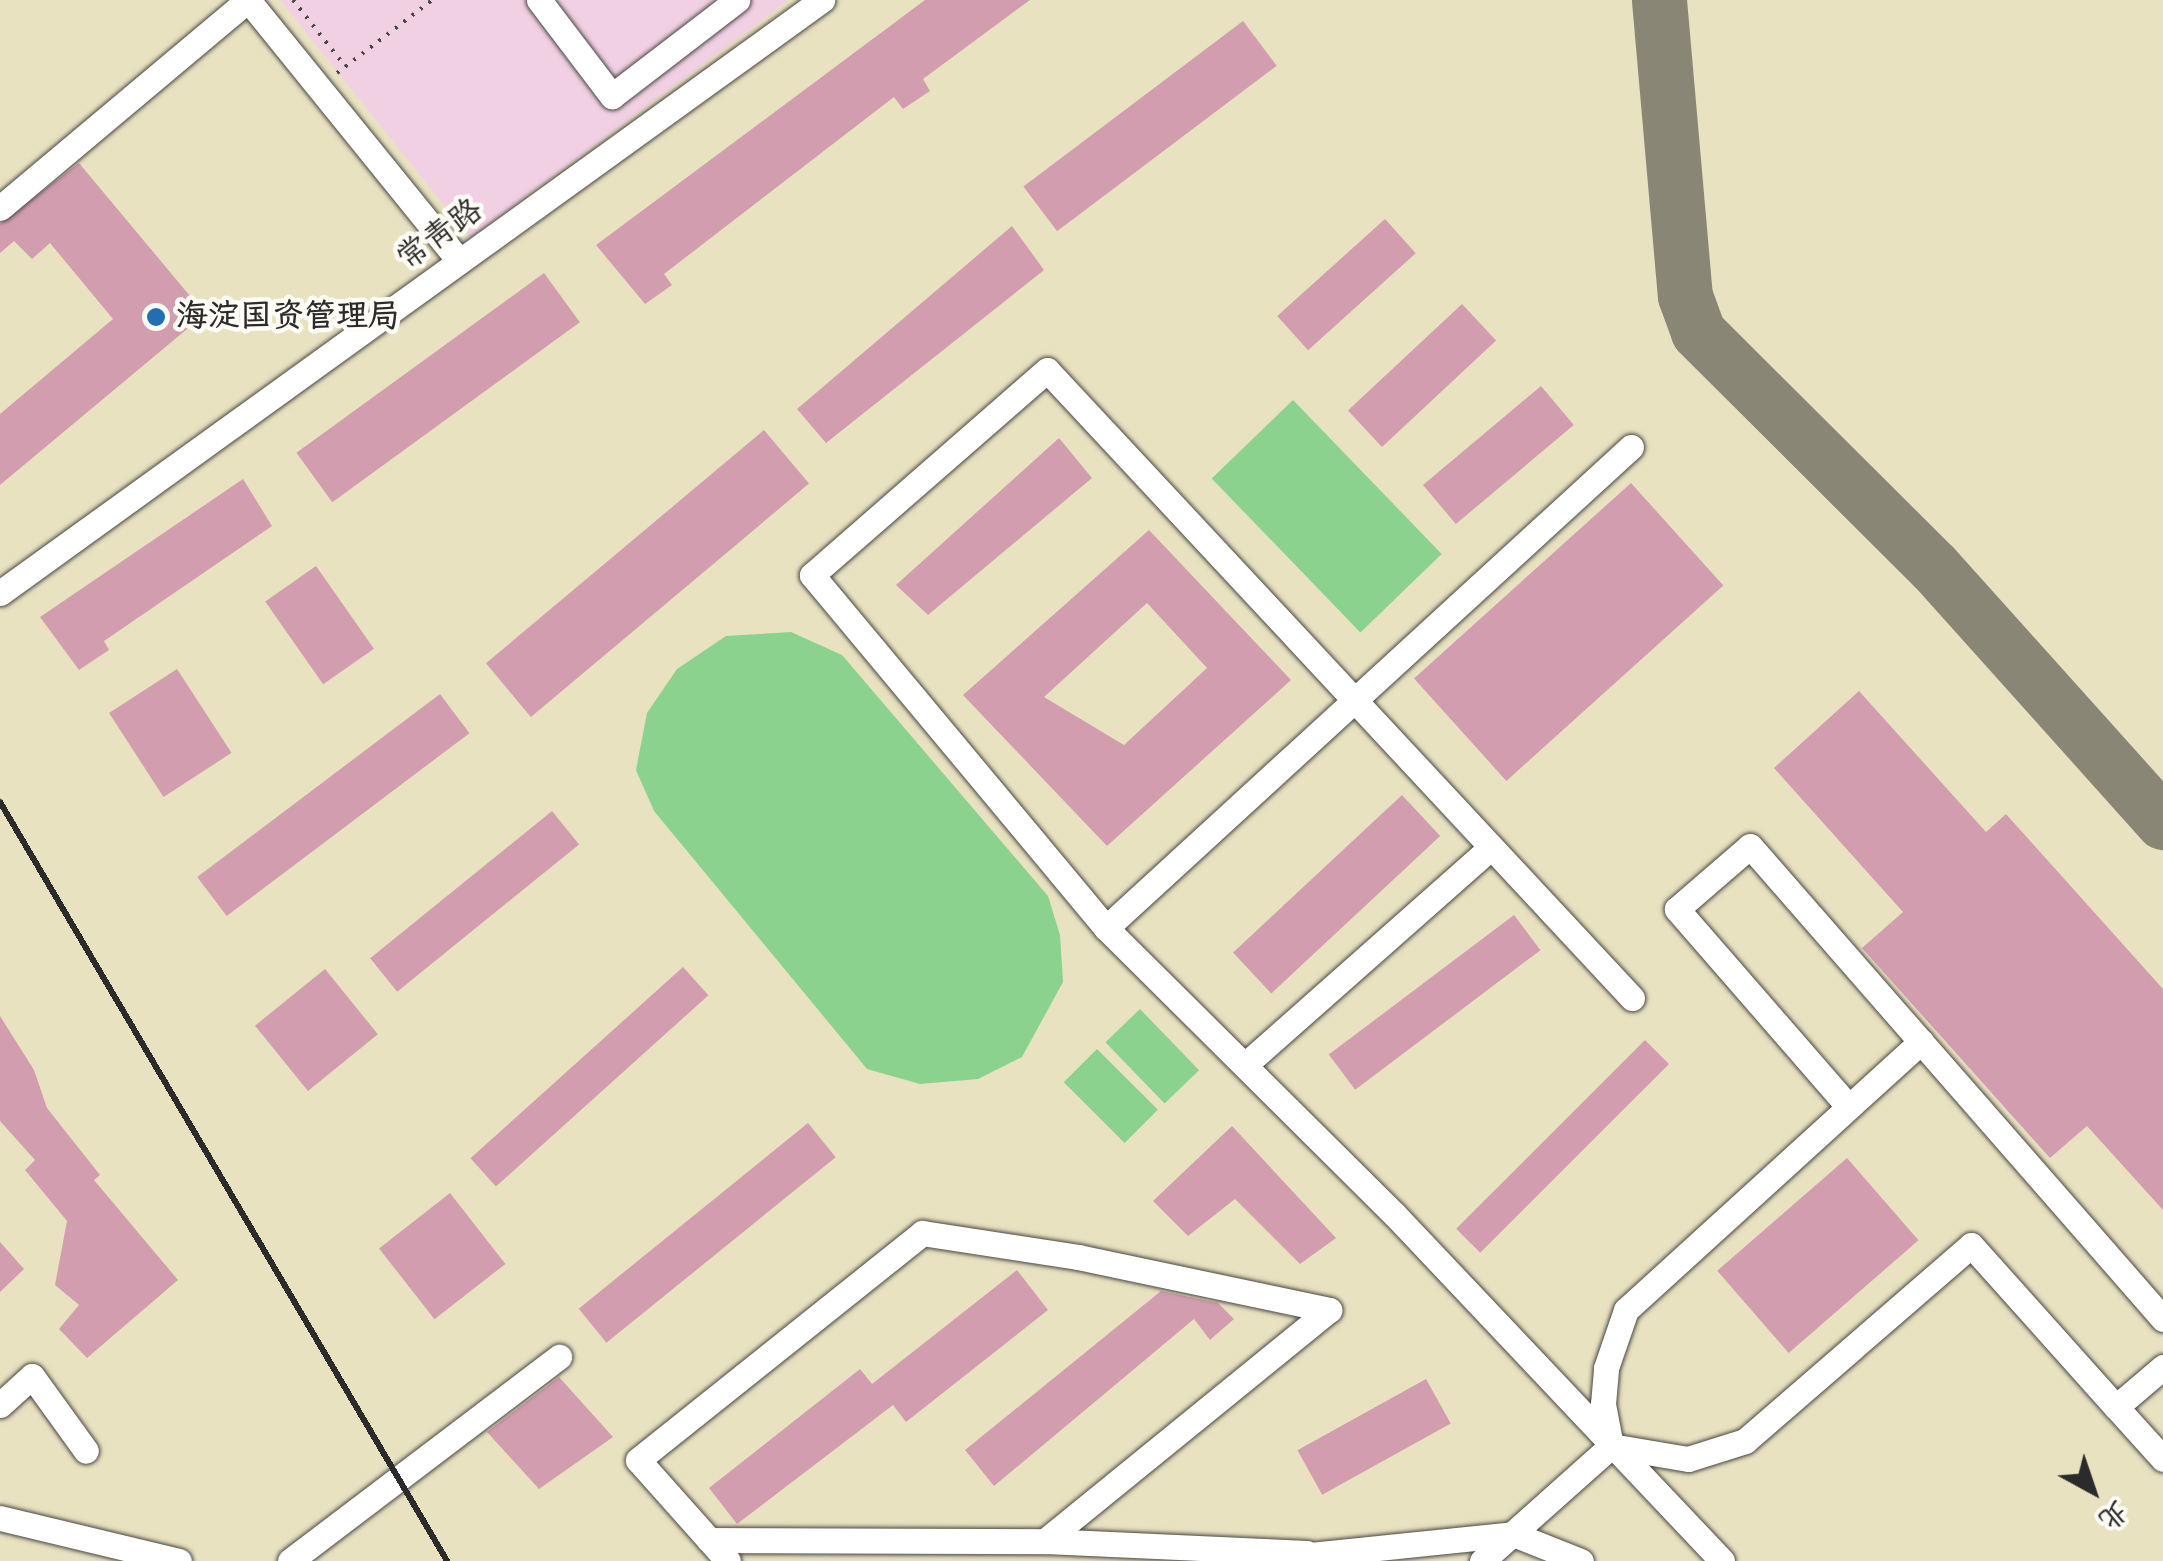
<!DOCTYPE html>
<html>
<head>
<meta charset="utf-8">
<style>
	body { margin:0 }
	#map { position:relative; width:2163px; height:1561px; overflow:hidden; background:#e9e2c1; font-family:Mynerve,"LXGW WenKai TC",sans-serif }
	div>[style] { position:absolute }
	.built>* { inset:0; background:#f1d0e3 }
	.green>* { inset:0; background:#8ad28d; transform-origin:0 0 }
	.taxiway>* { height:55px; margin:-27.5px; padding:0 27.5px; transform-origin:27.5px; border-radius:27.5px; background:#8a8676 }
	.building>* { inset:0; background:#d39db0; transform-origin:0 0 }
	.path>* { height:4px; margin-top:-2px; transform-origin:0; background:repeating-linear-gradient(90deg,#484642 0 2.5px,transparent 0 10.5px) }
	.roads { filter:drop-shadow(0 0 2px #484642) drop-shadow(0 0 2px #484642) }
	.minor>* { height:25px; margin:-12.5px; padding:0 12.5px; transform-origin:12.5px; border-radius:12.5px; background:#fff }
	.rail>* { height:6px; margin:-3px; padding:0 3px; transform-origin:3px; border-radius:3px; background:#2b2b2b }
	.dots>* { width:28px; height:28px; translate:-50% -50%; box-sizing:border-box; border:5px solid #fdfcf7; border-radius:50% }
	span { translate:-50% -50%; white-space:nowrap; text-align:center; line-height:1.15; -webkit-text-stroke:9px #fdfcf7; paint-order:stroke }
	.street-label { font-size:32px; color:#2b2b2b }
	.poi-label { font-size:32px; color:#2b2b2b; font-weight:700 }
	.left { translate:0 -50%; text-align:left }
	.north { position:absolute; left:2043px; top:1441px; width:100px; height:100px; -webkit-text-stroke:8px #fdfcf7; paint-order:stroke; rotate:140deg; font-size:28px; font-weight:700; line-height:40px; text-align:center; color:#2b2b2b }
	.north::after { content:''; display:block; margin:auto; width:35px; height:45px; background:#2b2b2b; clip-path:polygon(50% 0,100% 100%,50% 72%,0 100%) }
</style>
</head>
<body>
<div id="map">
	<div class="built">
		<div style="clip-path:polygon(280px 0,789px 0,470px 238px)"></div>
	</div>
	<div class="green">
		<div style="left:1293px;top:400px;width:214px;height:113px;rotate:46deg"></div>
		<div style="clip-path:polygon(791px 632px,842px 655px,1048px 896px,1060px 935px,1063px 982px,1022px 1057px,978px 1079px,920px 1084px,867px 1069px,654px 811px,636px 770px,647px 713px,677px 669px,726px 636px)"></div>
		<div style="left:1140px;top:1009px;width:85px;height:48px;rotate:46deg"></div>
		<div style="left:1097px;top:1049px;width:86px;height:47px;rotate:45deg"></div>
	</div>
	<div class="taxiway">
		<div style="left:1659px;top:0;width:297px;rotate:85deg"></div>
		<div style="left:1685px;top:296px;width:38px;rotate:70deg"></div>
		<div style="left:1698px;top:332px;width:333px;rotate:44.9deg"></div>
		<div style="left:1934px;top:567px;width:343px;rotate:48.1deg"></div>
	</div>
	<div class="building">
		<div style="clip-path:polygon(925px 0,1030px 0,923px 79px,930px 91px,903px 109px,894px 97px,664px 274px,672px 285px,645px 304px,596px 245px)"></div>
		<div style="left:1243px;top:21px;width:56px;height:275px;rotate:53deg"></div>
		<div style="clip-path:polygon(79px 163px,205px 314px,0 485px,0 414px,113px 319px,50px 243px,32px 259px,14px 241px,0 253px,0 224px)"></div>
		<div style="left:1385px;top:219px;width:46px;height:145px;rotate:48deg"></div>
		<div style="clip-path:polygon(1012px 226px,1044px 270px,826px 443px,797px 409px)"></div>
		<div style="left:544px;top:273px;width:61px;height:306px;rotate:54deg"></div>
		<div style="left:1462px;top:304px;width:50px;height:156px;rotate:47deg"></div>
		<div style="left:1541px;top:386px;width:51px;height:154px;rotate:50deg"></div>
		<div style="left:764px;top:430px;width:70px;height:363px;rotate:50deg"></div>
		<div style="clip-path:polygon(1059px 438px,1092px 478px,928px 615px,896px 585px)"></div>
		<div style="clip-path:polygon(243px 479px,272px 526px,104px 641px,109px 650px,79px 670px,40px 617px)"></div>
		<div style="left:1631px;top:483px;width:138px;height:292px;rotate:48deg"></div>
		<div style="clip-path:polygon(evenodd,1149px 530px,1291px 680px,1107px 846px,963px 695px,1149px 530px,1147px 603px,1207px 668px,1124px 745px,1044px 697px,1147px 603px)"></div>
		<div style="left:316px;top:566px;width:101px;height:62px;rotate:55deg"></div>
		<div style="left:177px;top:669px;width:100px;height:81px;rotate:57deg"></div>
		<div style="clip-path:polygon(1859px 691px,1986px 832px,2006px 814px,2163px 989px,2163px 1210px,2087px 1126px,2050px 1158px,1862px 948px,1903px 912px,1774px 768px)"></div>
		<div style="left:440px;top:694px;width:49px;height:304px;rotate:53deg"></div>
		<div style="left:1402px;top:795px;width:56px;height:231px;rotate:47deg"></div>
		<div style="left:552px;top:811px;width:43px;height:234px;rotate:51deg"></div>
		<div style="left:1514px;top:915px;width:44px;height:232px;rotate:53deg"></div>
		<div style="left:683px;top:967px;width:38px;height:286px;rotate:48deg"></div>
		<div style="left:325px;top:969px;width:84px;height:90px;rotate:51deg"></div>
		<div style="clip-path:polygon(0 1016px,34px 1070px,47px 1108px,100px 1175px,94px 1180px,178px 1280px,87px 1358px,59px 1329px,79px 1305px,55px 1285px,67px 1221px,25px 1170px,35px 1160px,0 1121px)"></div>
		<div style="left:1645px;top:1040px;width:34px;height:267px;rotate:45deg"></div>
		<div style="left:808px;top:1123px;width:44px;height:295px;rotate:51deg"></div>
		<div style="clip-path:polygon(1232px 1126px,1336px 1238px,1300px 1264px,1235px 1199px,1188px 1236px,1153px 1201px)"></div>
		<div style="left:1847px;top:1158px;width:109px;height:172px;rotate:49deg"></div>
		<div style="left:450px;top:1193px;width:90px;height:90px;rotate:52deg"></div>
		<div style="clip-path:polygon(0 1242px,24px 1269px,0 1292px)"></div>
		<div style="clip-path:polygon(1017px 1270px,1048px 1310px,906px 1422px,893px 1405px,737px 1524px,709px 1488px,860px 1369px,872px 1384px)"></div>
		<div style="clip-path:polygon(1161px 1291px,1218px 1303px,1234px 1319px,1210px 1340px,1194px 1319px,994px 1486px,965px 1450px)"></div>
		<div style="clip-path:polygon(559px 1377px,613px 1437px,539px 1489px,487px 1432px)"></div>
		<div style="left:1426px;top:1379px;width:51px;height:147px;rotate:61deg"></div>
	</div>
	<div class="path">
		<div style="left:293px;top:0;width:84px;rotate:51.8deg"></div>
		<div style="left:337px;top:73px;width:120px;rotate:-37.5deg"></div>
	</div>
	<div class="roads">
		<div class="minor">
			<div style="left:539px;top:0;width:121px;rotate:52.8deg"></div>
			<div style="left:612px;top:96px;width:158px;rotate:-37.5deg"></div>
			<div style="left:0;top:208px;width:324px;rotate:-40deg"></div>
			<div style="left:248px;top:0;width:336px;rotate:51deg"></div>
			<div style="left:0;top:593px;width:1014px;rotate:-35.81deg"></div>
			<div style="left:1106px;top:928px;width:712px;rotate:-42.5deg"></div>
			<div style="left:1632px;top:998px;width:858px;rotate:-132.97deg"></div>
			<div style="left:1047px;top:370px;width:312px;rotate:138.9deg"></div>
			<div style="left:812px;top:575px;width:459px;rotate:50.2deg"></div>
			<div style="left:1106px;top:928px;width:407px;rotate:44.8deg"></div>
			<div style="left:1395px;top:1215px;width:476px;rotate:46.6deg"></div>
			<div style="left:1246px;top:1064px;width:327px;rotate:-41.5deg"></div>
			<div style="left:1848px;top:1106px;width:261px;rotate:-131deg"></div>
			<div style="left:1677px;top:909px;width:96px;rotate:-40.8deg"></div>
			<div style="left:1750px;top:846px;width:628px;rotate:48.87deg"></div>
			<div style="left:0;top:1405px;width:43px;rotate:-42.2deg"></div>
			<div style="left:32px;top:1376px;width:92px;rotate:54.2deg"></div>
			<div style="left:2116px;top:1407px;width:70px;rotate:47.9deg"></div>
			<div style="left:1611px;top:1446px;width:78px;rotate:9.6deg"></div>
			<div style="left:1688px;top:1459px;width:60px;rotate:-17.5deg"></div>
			<div style="left:1745px;top:1441px;width:299px;rotate:-40.9deg"></div>
			<div style="left:1971px;top:1245px;width:217px;rotate:48.2deg"></div>
			<div style="left:2116px;top:1407px;width:62px;rotate:-40.4deg"></div>
			<div style="left:1611px;top:1446px;width:43px;rotate:-100.8deg"></div>
			<div style="left:1603px;top:1404px;width:36px;rotate:-85deg"></div>
			<div style="left:1606px;top:1368px;width:61px;rotate:-71deg"></div>
			<div style="left:1626px;top:1310px;width:399px;rotate:-42.3deg"></div>
			<div style="left:0;top:1518px;width:184px;rotate:13.5deg"></div>
			<div style="left:709px;top:1540px;width:336px;rotate:0.2deg"></div>
			<div style="left:1291px;top:1557px;width:223px;rotate:-5.9deg"></div>
			<div style="left:1513px;top:1534px;width:73px;rotate:21.7deg"></div>
			<div style="left:290px;top:1561px;width:338px;rotate:-37.2deg"></div>
			<div style="left:728px;top:1561px;width:135px;rotate:-131.7deg"></div>
			<div style="left:638px;top:1460px;width:364px;rotate:-38.6deg"></div>
			<div style="left:922px;top:1233px;width:158px;rotate:8.7deg"></div>
			<div style="left:1078px;top:1257px;width:257px;rotate:11.9deg"></div>
			<div style="left:1329px;top:1310px;width:366px;rotate:140.9deg"></div>
			<div style="left:1045px;top:1541px;width:262px;rotate:2.6deg"></div>
			<div style="left:1482px;top:1561px;width:173px;rotate:-41.7deg"></div>
		</div>
	</div>
	<div class="rail">
		<div style="left:0;top:802px;width:881px;rotate:59.5deg"></div>
	</div>
	<div class="dots">
		<div style="left:156px;top:317px;background:#1f6fb2"></div>
	</div>
	<div class="street-label">
		<span style="left:440px;top:235px;rotate:-36deg">常青路</span>
	</div>
	<div class="poi-label">
		<span class="left" style="left:176px;top:317px">海淀国资管理局</span>
	</div>
	<div class="north">北</div>
</div>
</body>
</html>
